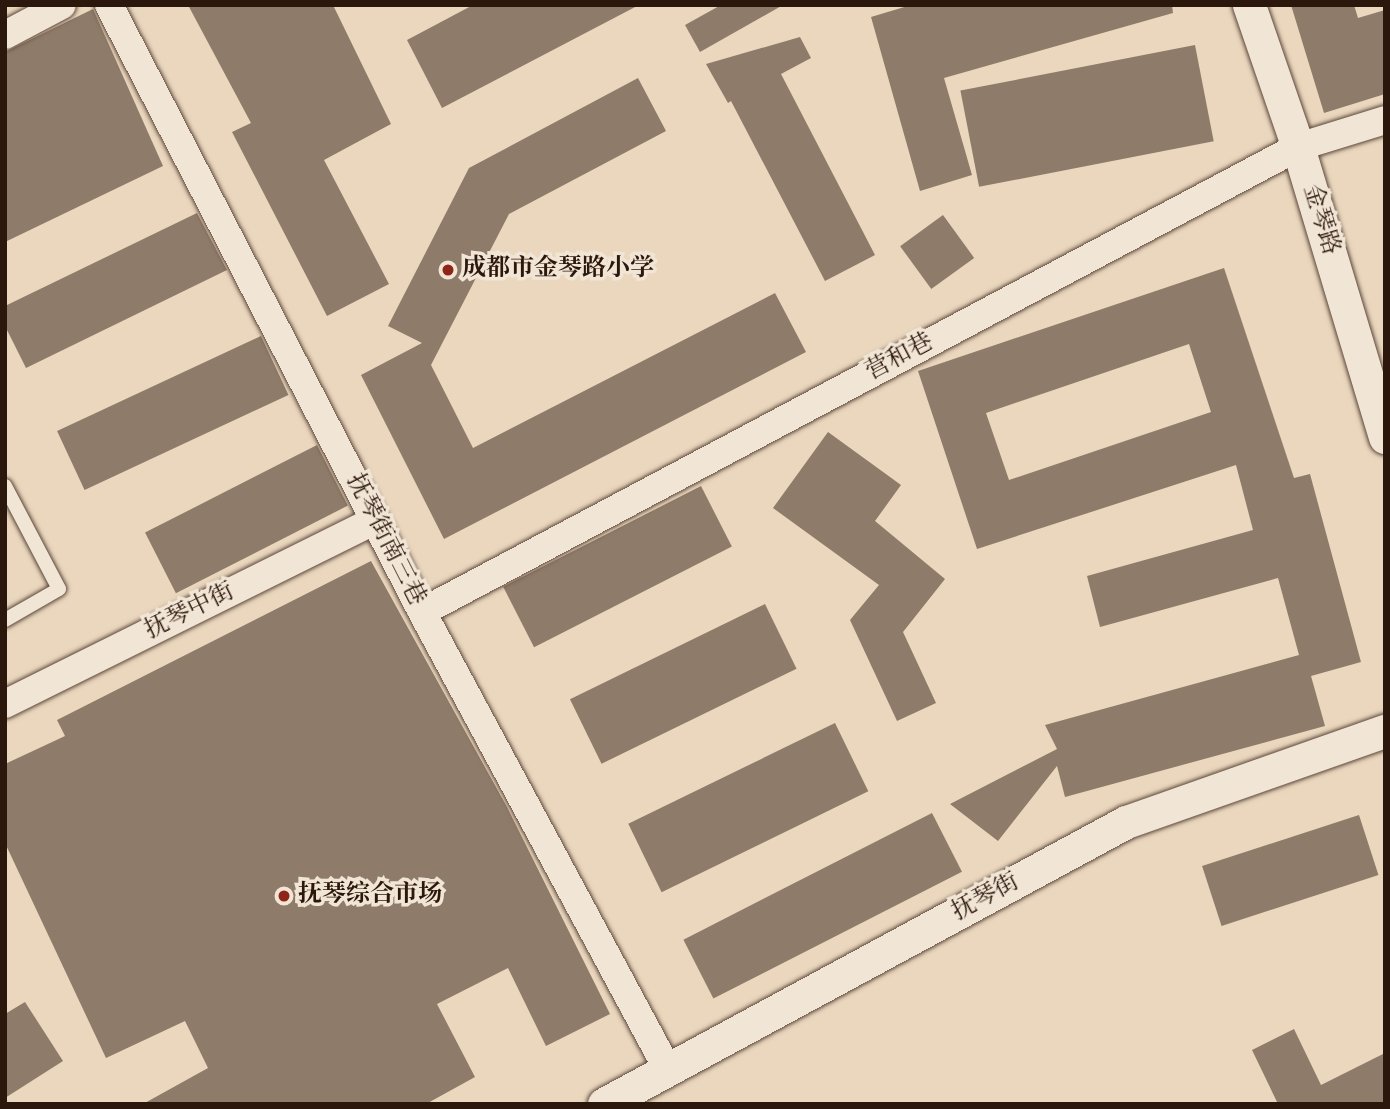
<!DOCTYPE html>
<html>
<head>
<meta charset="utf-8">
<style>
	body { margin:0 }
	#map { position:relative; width:1390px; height:1109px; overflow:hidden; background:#ead7be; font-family:"Sorts Mill Goudy","Noto Serif SC",serif }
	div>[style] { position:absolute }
	.building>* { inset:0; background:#8f7b69; transform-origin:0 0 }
	.roads { filter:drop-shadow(0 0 2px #5c4739) drop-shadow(0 0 2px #5c4739) }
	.service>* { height:14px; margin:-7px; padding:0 7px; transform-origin:7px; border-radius:7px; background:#f1e5d5 }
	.minor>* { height:28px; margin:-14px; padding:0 14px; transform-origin:14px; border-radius:14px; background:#f1e5d5 }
	.tertiary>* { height:33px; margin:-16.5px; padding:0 16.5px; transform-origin:16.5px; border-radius:16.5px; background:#f1e5d5 }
	.dots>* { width:19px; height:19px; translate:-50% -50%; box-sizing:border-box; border:4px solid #f1e5d5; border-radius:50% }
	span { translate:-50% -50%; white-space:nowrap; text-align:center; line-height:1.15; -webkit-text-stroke:7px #f1e5d5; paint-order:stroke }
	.street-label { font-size:24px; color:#2c170d }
	.poi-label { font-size:24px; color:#2c170d; font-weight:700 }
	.left { translate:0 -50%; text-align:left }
	.frame { position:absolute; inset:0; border:7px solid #2c170d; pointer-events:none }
</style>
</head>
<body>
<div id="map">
	<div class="building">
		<div style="clip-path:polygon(188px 5px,333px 5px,391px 124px,324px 160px,389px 284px,327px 316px,232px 132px,251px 123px)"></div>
		<div style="clip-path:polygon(473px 5px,639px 5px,442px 108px,407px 40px)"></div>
		<div style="clip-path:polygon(721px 5px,783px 5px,700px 52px,685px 25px)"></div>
		<div style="clip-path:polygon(911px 5px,1172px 5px,1173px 13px,944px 78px,972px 175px,920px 191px,871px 17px)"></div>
		<div style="clip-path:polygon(1291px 5px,1354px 5px,1358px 18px,1385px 10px,1385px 94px,1324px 113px)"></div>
		<div style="clip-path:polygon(93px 9px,163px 166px,5px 242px,5px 52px)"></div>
		<div style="clip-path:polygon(800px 37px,811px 58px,781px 74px,875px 255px,825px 281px,731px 101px,728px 103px,706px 64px)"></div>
		<div style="left:1195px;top:45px;width:98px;height:239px;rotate:79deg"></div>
		<div style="clip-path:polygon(638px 78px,666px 131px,509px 214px,431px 365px,473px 448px,775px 293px,806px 352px,444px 539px,361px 375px,422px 343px,388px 326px,469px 168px)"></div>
		<div style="clip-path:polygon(197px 213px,227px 270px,26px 368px,5px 326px,5px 306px)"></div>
		<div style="left:943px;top:215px;width:53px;height:53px;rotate:54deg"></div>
		<div style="clip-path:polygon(evenodd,1224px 268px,1294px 478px,1310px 474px,1361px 662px,1311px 676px,1325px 726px,1065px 797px,1057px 766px,998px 841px,950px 804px,1057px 749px,1045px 725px,1299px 655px,1278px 578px,1100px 627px,1087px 576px,1253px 530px,1236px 465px,977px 549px,918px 371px,1224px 268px,1189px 344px,1211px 412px,1009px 480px,986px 413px,1189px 344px)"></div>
		<div style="left:261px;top:336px;width:65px;height:225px;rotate:65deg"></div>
		<div style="clip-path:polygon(828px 432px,901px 485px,875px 521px,945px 579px,903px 632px,936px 703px,897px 721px,850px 620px,879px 585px,773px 508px)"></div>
		<div style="left:317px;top:445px;width:68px;height:193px;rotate:63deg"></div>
		<div style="left:701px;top:486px;width:68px;height:222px;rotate:63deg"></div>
		<div style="clip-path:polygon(371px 561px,507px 807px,610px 1014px,546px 1046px,508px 968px,437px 1004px,475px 1077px,426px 1104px,143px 1104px,208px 1068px,185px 1021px,106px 1058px,5px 843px,5px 764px,65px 736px,57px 720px)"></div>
		<div style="left:765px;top:604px;width:72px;height:217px;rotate:64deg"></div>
		<div style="left:835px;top:723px;width:76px;height:230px;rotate:64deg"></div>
		<div style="left:932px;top:813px;width:66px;height:279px;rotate:63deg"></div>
		<div style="left:1359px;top:815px;width:63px;height:165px;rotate:72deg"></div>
		<div style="clip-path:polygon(25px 1002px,63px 1061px,5px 1098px,5px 1014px)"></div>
		<div style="clip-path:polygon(1294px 1029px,1321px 1085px,1385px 1053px,1385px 1104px,1278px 1104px,1252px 1050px)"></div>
	</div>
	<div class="roads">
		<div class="service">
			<div style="left:5px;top:486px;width:116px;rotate:62.3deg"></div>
			<div style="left:59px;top:589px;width:62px;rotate:150.1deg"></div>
		</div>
		<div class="minor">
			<div style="left:109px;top:5px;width:683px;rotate:62.72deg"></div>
			<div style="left:422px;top:612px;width:520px;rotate:61.76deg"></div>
			<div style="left:5px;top:35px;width:64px;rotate:-27.8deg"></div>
			<div style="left:422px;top:612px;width:992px;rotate:-27.96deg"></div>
			<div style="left:1298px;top:147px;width:91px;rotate:-17.2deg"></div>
			<div style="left:5px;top:704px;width:413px;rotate:-26.4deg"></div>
		</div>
		<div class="tertiary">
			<div style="left:1249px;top:5px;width:150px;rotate:71deg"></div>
			<div style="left:1298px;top:147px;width:303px;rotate:73.3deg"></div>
			<div style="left:604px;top:1104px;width:593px;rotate:-28.38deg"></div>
			<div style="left:1126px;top:822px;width:275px;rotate:-19.4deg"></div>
		</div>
	</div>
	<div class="dots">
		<div style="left:448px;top:270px;background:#8f2418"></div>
		<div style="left:284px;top:896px;background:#8f2418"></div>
	</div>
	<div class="street-label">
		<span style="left:1320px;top:220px;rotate:73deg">金琴路</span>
		<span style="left:900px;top:358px;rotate:-28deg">营和巷</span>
		<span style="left:385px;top:540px;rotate:63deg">抚琴街南三巷</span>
		<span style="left:190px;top:612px;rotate:-26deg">抚琴中街</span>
		<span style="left:986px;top:898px;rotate:-28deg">抚琴街</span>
	</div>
	<div class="poi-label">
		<span class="left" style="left:462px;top:270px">成都市金琴路小学</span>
		<span class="left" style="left:298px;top:896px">抚琴综合市场</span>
	</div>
	<div class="frame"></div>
</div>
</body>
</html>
